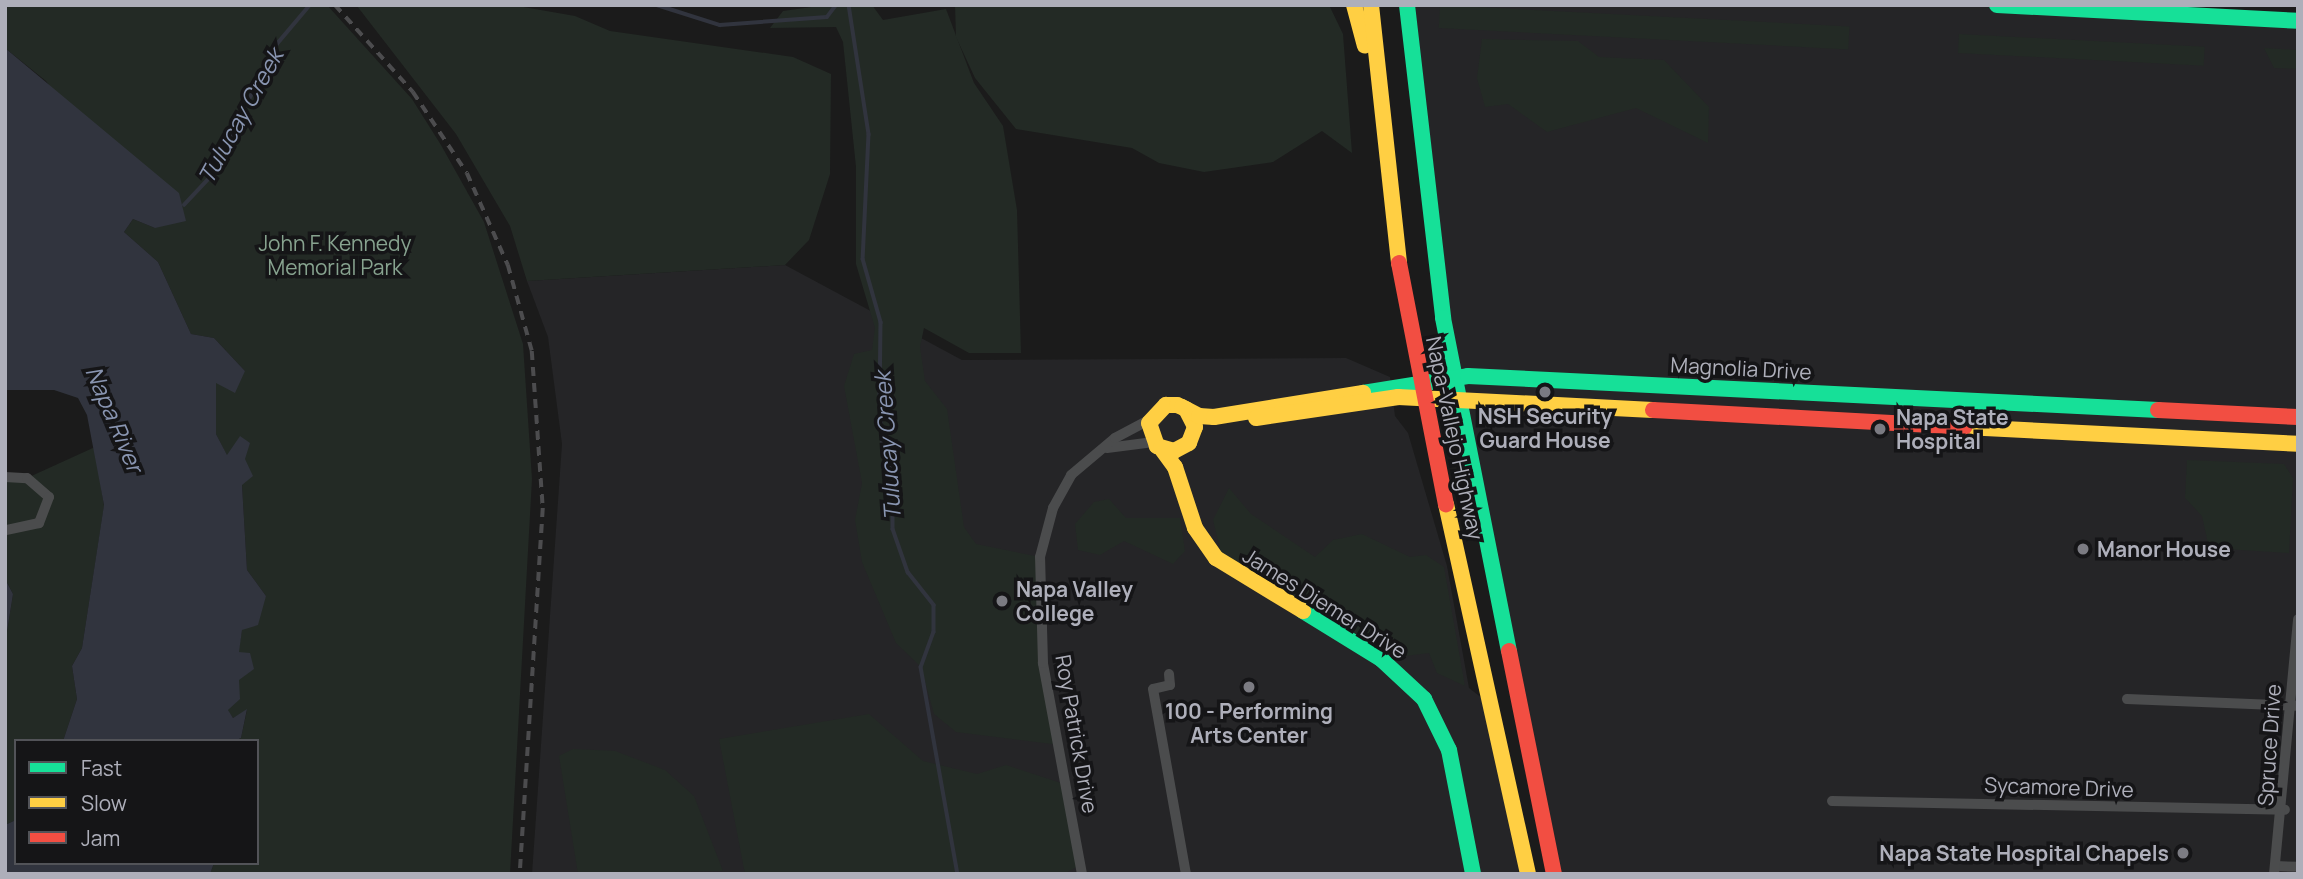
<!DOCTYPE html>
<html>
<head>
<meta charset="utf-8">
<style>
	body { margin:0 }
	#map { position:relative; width:2303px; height:879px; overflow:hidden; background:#1b1b1b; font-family:Manrope,sans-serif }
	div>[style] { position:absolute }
	.built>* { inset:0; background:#252527 }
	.green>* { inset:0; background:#232a25; transform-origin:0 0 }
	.water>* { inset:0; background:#31343e }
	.stream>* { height:3.5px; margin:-1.75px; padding:0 1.75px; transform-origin:1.75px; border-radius:1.75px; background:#31343e }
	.street>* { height:10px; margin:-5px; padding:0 5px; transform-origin:5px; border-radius:5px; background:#4b4c4d }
	.fast>* { height:16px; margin:-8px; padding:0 8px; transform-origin:8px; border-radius:8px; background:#16e098 }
	.slow>* { height:16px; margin:-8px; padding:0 8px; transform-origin:8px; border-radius:8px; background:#ffcf43 }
	.jam>* { height:16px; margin:-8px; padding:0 8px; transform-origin:8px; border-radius:8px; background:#f24e42 }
	.rail>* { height:3.5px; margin-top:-1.75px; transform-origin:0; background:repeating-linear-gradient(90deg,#4c4c4e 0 9px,transparent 0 16px) }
	.dots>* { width:19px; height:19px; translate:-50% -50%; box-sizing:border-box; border:4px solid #151517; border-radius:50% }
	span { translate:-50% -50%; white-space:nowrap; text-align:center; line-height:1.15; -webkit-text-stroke:7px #151517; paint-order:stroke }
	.park-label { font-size:21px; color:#87a38f }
	.street-label { font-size:21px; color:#aeafba }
	.poi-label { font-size:21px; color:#aeafba; font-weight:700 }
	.left { translate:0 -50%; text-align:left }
	.right { translate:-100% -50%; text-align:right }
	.water-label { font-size:23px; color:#8995b1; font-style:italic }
	.frame { position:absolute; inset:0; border:7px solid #aeafba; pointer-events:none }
	.legend { position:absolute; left:14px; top:739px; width:245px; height:126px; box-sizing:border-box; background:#151517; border:2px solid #525358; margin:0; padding:9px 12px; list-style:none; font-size:21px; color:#aeafba }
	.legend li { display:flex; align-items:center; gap:14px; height:35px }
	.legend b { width:35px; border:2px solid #525358 }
</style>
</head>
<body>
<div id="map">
	<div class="built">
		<div style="clip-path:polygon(1415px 5px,1997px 5px,2298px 21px,2298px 874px,1554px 874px,1467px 458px)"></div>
		<div style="clip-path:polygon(785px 265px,962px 360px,1346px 358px,1390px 377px,1395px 416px,1408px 433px,1447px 566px,1469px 688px,1496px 709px,1528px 874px,532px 874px,562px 444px,548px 337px,527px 281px)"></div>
	</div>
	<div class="green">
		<div style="clip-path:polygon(5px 5px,327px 5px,412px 99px,441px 145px,484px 222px,523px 344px,532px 479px,510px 874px,210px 874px,214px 863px,257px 863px,257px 741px,234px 741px,241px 738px,247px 710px,233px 718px,228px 711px,242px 630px,266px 596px,247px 570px,242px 485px,216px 434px,216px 382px,245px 371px,214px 338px,191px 334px,158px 262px,124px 232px,133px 219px,155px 228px,46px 81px,5px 48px)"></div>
		<div style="clip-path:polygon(512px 5px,575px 16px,610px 31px,793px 57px,831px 74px,830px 174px,809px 240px,785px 265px,527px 281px,510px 226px,456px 134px,357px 6px)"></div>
		<div style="clip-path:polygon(826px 5px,872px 5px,883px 20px,946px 9px,974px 83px,1003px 126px,1017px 210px,1021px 353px,969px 353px,924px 328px,920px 347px,925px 381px,947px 409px,964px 527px,976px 544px,1040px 557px,1037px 605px,1060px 745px,956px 732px,934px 714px,921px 667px,896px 643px,862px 562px,855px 520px,862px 483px,844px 386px,854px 354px,872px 350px,875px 328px,856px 264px,856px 167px,843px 42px,836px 27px,770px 28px,783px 11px)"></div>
		<div style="clip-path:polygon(955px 5px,1329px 5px,1343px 34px,1352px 153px,1322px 131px,1273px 162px,1204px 172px,1159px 163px,1132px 148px,1016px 129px,975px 78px,956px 37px)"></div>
		<div style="left:1440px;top:5px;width:410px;height:23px;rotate:3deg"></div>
		<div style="left:1959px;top:34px;width:246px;height:19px;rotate:3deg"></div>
		<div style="clip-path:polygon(1482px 39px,1578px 41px,1599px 57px,1664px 60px,1709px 107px,1708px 143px,1636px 108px,1547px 132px,1508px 104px,1485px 107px,1477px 78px)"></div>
		<div style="clip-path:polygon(2264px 48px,2298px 50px,2298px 69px,2274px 68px)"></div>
		<div style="clip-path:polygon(95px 447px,104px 506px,82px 648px,72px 666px,77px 699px,63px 741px,16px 741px,16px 820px,5px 825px,5px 644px,13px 594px,5px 579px,5px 477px,27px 478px)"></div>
		<div style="clip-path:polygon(2187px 460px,2284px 464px,2293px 478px,2289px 553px,2209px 548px,2202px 516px,2185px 498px)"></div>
		<div style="clip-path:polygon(1229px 488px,1251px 514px,1315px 557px,1333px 540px,1362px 534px,1410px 557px,1426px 555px,1444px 567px,1465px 686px,1437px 673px,1429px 653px,1381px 659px,1224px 565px,1213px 520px)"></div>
		<div style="clip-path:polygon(1109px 499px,1126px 518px,1180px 518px,1185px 551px,1173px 564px,1124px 541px,1100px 555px,1078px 550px,1075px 524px,1094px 502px)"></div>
		<div style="clip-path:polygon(869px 714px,923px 761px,977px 774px,1006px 765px,1067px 785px,1080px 865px,1064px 874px,745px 874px,719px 739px)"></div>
		<div style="clip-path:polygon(573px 749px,615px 751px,665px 770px,694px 796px,723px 871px,578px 874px,559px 756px)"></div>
	</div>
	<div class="water">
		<div style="clip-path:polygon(5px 48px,179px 193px,186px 221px,155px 228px,133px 219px,124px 232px,158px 262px,191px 334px,214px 338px,245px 371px,235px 393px,216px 383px,216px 434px,227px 455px,240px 436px,250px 443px,245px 459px,253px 476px,242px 485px,247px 570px,266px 596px,258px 625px,242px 630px,239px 652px,250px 653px,254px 669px,239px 680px,240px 699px,228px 710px,233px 718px,247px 709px,241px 738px,234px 741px,63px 741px,77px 699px,72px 666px,82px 648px,104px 505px,87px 415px,78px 398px,54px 390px,5px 390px)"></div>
		<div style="clip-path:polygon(5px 579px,13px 594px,5px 644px)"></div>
		<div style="clip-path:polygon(16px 820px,16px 863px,214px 863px,210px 874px,5px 874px,5px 825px)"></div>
	</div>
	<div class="stream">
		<div style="left:657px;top:5px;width:66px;rotate:17.6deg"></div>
		<div style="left:720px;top:25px;width:107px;rotate:-4.3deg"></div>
		<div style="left:827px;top:17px;width:15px;rotate:-53deg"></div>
		<div style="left:849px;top:5px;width:131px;rotate:81.2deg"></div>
		<div style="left:869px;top:134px;width:125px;rotate:92.7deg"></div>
		<div style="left:863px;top:259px;width:66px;rotate:74.1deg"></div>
		<div style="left:881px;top:322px;width:77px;rotate:90.7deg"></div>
		<div style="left:880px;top:399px;width:47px;rotate:86.3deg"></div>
		<div style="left:883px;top:446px;width:30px;rotate:70deg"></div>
		<div style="left:893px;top:474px;width:55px;rotate:90deg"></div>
		<div style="left:893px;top:529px;width:46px;rotate:70.8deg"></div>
		<div style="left:908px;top:572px;width:42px;rotate:51.8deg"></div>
		<div style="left:934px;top:605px;width:27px;rotate:90deg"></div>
		<div style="left:934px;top:632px;width:37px;rotate:110deg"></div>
		<div style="left:921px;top:667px;width:210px;rotate:79.9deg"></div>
		<div style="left:184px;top:205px;width:38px;rotate:-47deg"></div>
		<div style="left:210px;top:177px;width:149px;rotate:-63.3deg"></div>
		<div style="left:277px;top:44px;width:51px;rotate:-49.8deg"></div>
	</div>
	<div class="street">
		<div style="left:1107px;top:448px;width:47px;rotate:-7.3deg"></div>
		<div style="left:5px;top:477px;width:22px;rotate:3deg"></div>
		<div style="left:27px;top:478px;width:29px;rotate:41deg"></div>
		<div style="left:49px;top:497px;width:28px;rotate:111deg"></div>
		<div style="left:39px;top:523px;width:35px;rotate:168deg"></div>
		<div style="left:1169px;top:674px;width:11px;rotate:85deg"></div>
		<div style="left:1170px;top:685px;width:17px;rotate:167deg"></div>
		<div style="left:1153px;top:689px;width:188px;rotate:79.9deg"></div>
		<div style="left:2127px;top:699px;width:171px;rotate:2.3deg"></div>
		<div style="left:1832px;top:801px;width:453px;rotate:1.1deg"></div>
		<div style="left:2275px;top:866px;width:23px;rotate:2deg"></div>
		<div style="left:1082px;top:874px;width:215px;rotate:-100.5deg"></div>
		<div style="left:1043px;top:663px;width:106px;rotate:-91.6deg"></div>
		<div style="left:1040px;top:557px;width:51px;rotate:-75.1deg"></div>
		<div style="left:1053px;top:508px;width:38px;rotate:-61deg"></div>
		<div style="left:1071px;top:475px;width:57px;rotate:-40.1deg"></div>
		<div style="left:1115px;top:438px;width:40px;rotate:-28deg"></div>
		<div style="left:2274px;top:874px;width:256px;rotate:-84.6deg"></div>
	</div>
	<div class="fast">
		<div style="left:1407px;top:5px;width:315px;rotate:83.4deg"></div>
		<div style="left:1443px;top:318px;width:339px;rotate:78.8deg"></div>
		<div style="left:1997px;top:5px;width:301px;rotate:3deg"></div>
		<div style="left:1363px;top:393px;width:106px;rotate:-9.2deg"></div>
		<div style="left:1468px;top:376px;width:691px;rotate:2.82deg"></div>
		<div style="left:1303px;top:611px;width:92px;rotate:31.6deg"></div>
		<div style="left:1381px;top:659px;width:59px;rotate:42.9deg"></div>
		<div style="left:1424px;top:699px;width:57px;rotate:63.9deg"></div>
		<div style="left:1449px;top:750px;width:126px;rotate:79deg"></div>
	</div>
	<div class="slow">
		<div style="left:1354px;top:5px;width:42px;rotate:75deg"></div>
		<div style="left:1371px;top:5px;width:260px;rotate:83.8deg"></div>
		<div style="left:1186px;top:409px;width:20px;rotate:63deg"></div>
		<div style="left:1195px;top:427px;width:17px;rotate:111deg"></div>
		<div style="left:1189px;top:443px;width:17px;rotate:152deg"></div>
		<div style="left:1174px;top:451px;width:18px;rotate:-164deg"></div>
		<div style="left:1157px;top:446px;width:24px;rotate:-109deg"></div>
		<div style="left:1149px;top:423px;width:25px;rotate:-47deg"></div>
		<div style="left:1166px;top:405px;width:11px"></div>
		<div style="left:1177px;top:405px;width:5px;rotate:22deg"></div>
		<div style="left:1182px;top:407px;width:19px;rotate:28deg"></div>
		<div style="left:1199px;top:416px;width:15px;rotate:4deg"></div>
		<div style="left:1214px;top:417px;width:151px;rotate:-9.2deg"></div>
		<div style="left:1256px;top:418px;width:144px;rotate:-8.4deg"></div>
		<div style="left:1398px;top:397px;width:255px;rotate:2.9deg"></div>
		<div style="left:1965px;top:427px;width:333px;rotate:2.9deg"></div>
		<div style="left:1161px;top:448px;width:24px;rotate:54deg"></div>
		<div style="left:1175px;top:467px;width:64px;rotate:71.8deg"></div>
		<div style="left:1195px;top:528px;width:37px;rotate:55deg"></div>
		<div style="left:1216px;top:558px;width:102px;rotate:31.3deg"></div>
		<div style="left:1446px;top:504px;width:379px;rotate:77.5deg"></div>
	</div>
	<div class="jam">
		<div style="left:1399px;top:263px;width:246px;rotate:79deg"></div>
		<div style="left:1653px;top:410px;width:312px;rotate:3.1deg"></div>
		<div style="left:2158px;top:410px;width:140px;rotate:2.9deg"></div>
		<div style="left:1509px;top:651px;width:227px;rotate:78.6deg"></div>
	</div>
	<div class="rail">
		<div style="left:335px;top:5px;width:117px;rotate:48.1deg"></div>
		<div style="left:413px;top:92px;width:97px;rotate:56.3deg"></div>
		<div style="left:467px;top:173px;width:101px;rotate:66deg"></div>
		<div style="left:508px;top:265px;width:89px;rotate:74.4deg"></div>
		<div style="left:532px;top:351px;width:157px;rotate:86deg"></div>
		<div style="left:543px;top:508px;width:367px;rotate:93.6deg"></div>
	</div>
	<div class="dots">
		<div style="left:1545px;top:392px;background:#7b7b82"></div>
		<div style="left:1880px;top:429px;background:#7b7b82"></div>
		<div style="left:2083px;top:549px;background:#7b7b82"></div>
		<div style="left:1002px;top:601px;background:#7b7b82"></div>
		<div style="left:1249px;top:687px;background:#7b7b82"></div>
		<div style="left:2183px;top:853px;background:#7b7b82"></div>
	</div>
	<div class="park-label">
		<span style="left:335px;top:255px">John F. Kennedy<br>Memorial Park</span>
	</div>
	<div class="street-label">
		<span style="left:1741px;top:368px;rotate:3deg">Magnolia Drive</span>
		<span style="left:1455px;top:438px;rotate:78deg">Napa-Vallejo Highway</span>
		<span style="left:1325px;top:603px;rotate:32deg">James Diemer Drive</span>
		<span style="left:1077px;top:734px;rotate:80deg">Roy Patrick Drive</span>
		<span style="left:2269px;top:745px;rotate:-86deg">Spruce Drive</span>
		<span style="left:2059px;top:787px;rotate:2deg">Sycamore Drive</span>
	</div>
	<div class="poi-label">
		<span style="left:1545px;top:428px">NSH Security<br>Guard House</span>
		<span class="left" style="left:1896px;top:429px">Napa State<br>Hospital</span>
		<span class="left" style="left:2097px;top:549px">Manor House</span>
		<span class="left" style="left:1016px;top:601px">Napa Valley<br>College</span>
		<span style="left:1249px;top:723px">100 - Performing<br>Arts Center</span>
		<span class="right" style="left:2169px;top:853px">Napa State Hospital Chapels</span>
	</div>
	<div class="water-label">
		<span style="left:240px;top:116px;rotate:-61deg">Tulucay Creek</span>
		<span style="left:115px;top:419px;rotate:67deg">Napa River</span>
		<span style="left:887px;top:446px;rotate:-94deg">Tulucay Creek</span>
	</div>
	<div class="frame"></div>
	<ul class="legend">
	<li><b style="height:9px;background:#16e098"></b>Fast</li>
	<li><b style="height:9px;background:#ffcf43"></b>Slow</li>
	<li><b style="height:9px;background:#f24e42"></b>Jam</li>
	</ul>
</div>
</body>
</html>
